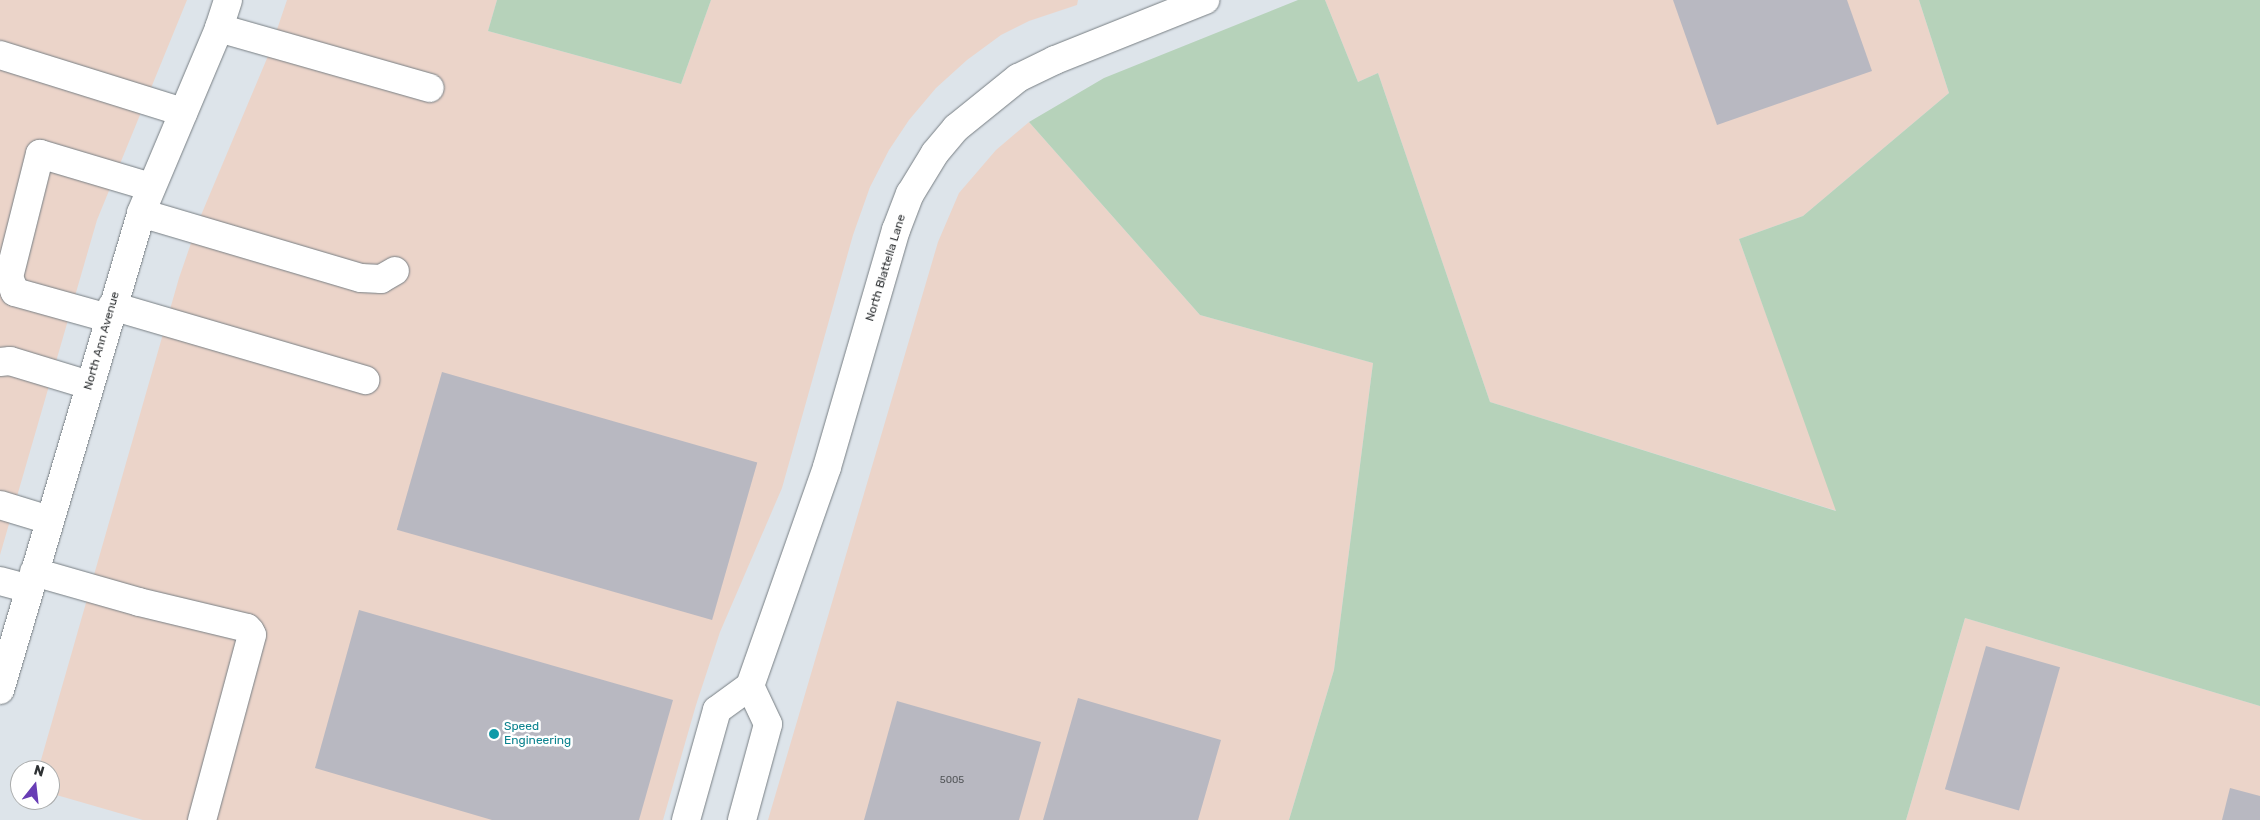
<!DOCTYPE html>
<html>
<head>
<meta charset="utf-8">
<style>
	body { margin:0 }
	#map { position:relative; width:2260px; height:820px; overflow:hidden; background:#dde4ea; font-family:Rubik,sans-serif }
	div>[style] { position:absolute }
	.industrial>* { inset:0; background:#ebd4c9 }
	.green>* { inset:0; background:#b6d2ba }
	.building>* { inset:0; background:#b8b8c1; transform-origin:0 0 }
	.roads { filter:drop-shadow(0 0 1px #777e83) drop-shadow(0 0 1px #777e83) }
	.minor>* { height:28px; margin:-14px; padding:0 14px; transform-origin:14px; border-radius:14px; background:#fff }
	.dots>* { width:14px; height:14px; translate:-50% -50%; box-sizing:border-box; border:2px solid #fff; border-radius:50% }
	span { translate:-50% -50%; white-space:nowrap; text-align:center; line-height:1.15; -webkit-text-stroke:5px #fff; paint-order:stroke }
	.number-label { font-size:10px; color:#505356 }
	.number-label span { -webkit-text-stroke-width:0 }
	.street-label { font-size:12px; color:#2e3133 }
	.culture-label { font-size:12px; color:#0d838f }
	.left { translate:0 -50%; text-align:left }
	.north { position:absolute; left:10px; top:760px; width:50px; height:50px; box-sizing:border-box; background:#fff; border:1px solid #abadad; border-radius:50%; rotate:16deg; font-size:14px; font-weight:700; line-height:20px; text-align:center; color:#2e3133 }
	.north::after { content:''; display:block; margin:auto; width:18px; height:22px; background:#683db5; clip-path:polygon(50% 0,100% 100%,50% 72%,0 100%) }
</style>
</head>
<body>
<div id="map">
	<div class="industrial">
		<div style="clip-path:polygon(0 0,187px 0,97px 220px,0 555px)"></div>
		<div style="clip-path:polygon(287px 0,497px 0,488px 31px,681px 84px,711px 0,1078px 0,1077px 5px,1029px 21px,1001px 35px,967px 60px,936px 88px,909px 120px,889px 150px,870px 187px,853px 235px,782px 488px,720px 632px,696px 705px,663px 820px,143px 820px,53px 794px,50px 788px,50px 770px,40px 770px,39px 767px,179px 278px,199px 220px,268px 56px)"></div>
		<div style="clip-path:polygon(1325px 0,1919px 0,1949px 93px,1803px 216px,1739px 239px,1837px 511px,1490px 402px,1378px 73px,1358px 82px)"></div>
		<div style="clip-path:polygon(1029px 122px,1200px 315px,1373px 363px,1334px 670px,1289px 820px,768px 820px,938px 242px,959px 193px,996px 150px)"></div>
		<div style="clip-path:polygon(1965px 618px,2260px 706px,2260px 820px,1906px 820px)"></div>
	</div>
	<div class="green">
		<div style="clip-path:polygon(497px 0,711px 0,681px 84px,488px 31px)"></div>
		<div style="clip-path:polygon(1298px 0,1325px 0,1358px 82px,1378px 73px,1490px 402px,1836px 511px,1739px 239px,1803px 216px,1949px 93px,1919px 0,2260px 0,2260px 706px,1965px 618px,1906px 820px,1289px 820px,1334px 670px,1373px 363px,1200px 315px,1029px 122px,1104px 78px)"></div>
	</div>
	<div class="building">
		<div style="clip-path:polygon(1673px 0,1847px 0,1872px 71px,1717px 125px)"></div>
		<div style="left:442px;top:372px;width:328px;height:164px;rotate:16deg"></div>
		<div style="clip-path:polygon(359px 610px,673px 700px,639px 820px,492px 820px,315px 768px)"></div>
		<div style="left:1986px;top:646px;width:77px;height:149px;rotate:16deg"></div>
		<div style="clip-path:polygon(1078px 698px,1221px 740px,1198px 820px,1043px 820px)"></div>
		<div style="clip-path:polygon(897px 701px,1041px 742px,1019px 820px,864px 820px)"></div>
		<div style="clip-path:polygon(2230px 788px,2260px 796px,2260px 820px,2222px 820px)"></div>
	</div>
	<div class="roads">
		<div class="minor">
			<div style="left:219px;top:28px;width:219px;rotate:15.9deg"></div>
			<div style="left:0;top:55px;width:192px;rotate:17.3deg"></div>
			<div style="left:141px;top:213px;width:229px;rotate:16.5deg"></div>
			<div style="left:361px;top:278px;width:20px;rotate:3deg"></div>
			<div style="left:381px;top:279px;width:16px;rotate:-30deg"></div>
			<div style="left:112px;top:306px;width:264px;rotate:16.3deg"></div>
			<div style="left:108px;top:318px;width:97px;rotate:-164.4deg"></div>
			<div style="left:15px;top:292px;width:16px;rotate:-112deg"></div>
			<div style="left:9px;top:277px;width:127px;rotate:-75.9deg"></div>
			<div style="left:40px;top:154px;width:116px;rotate:16.6deg"></div>
			<div style="left:0;top:362px;width:10px;rotate:-6deg"></div>
			<div style="left:10px;top:361px;width:83px;rotate:16.9deg"></div>
			<div style="left:0;top:505px;width:51px;rotate:17deg"></div>
			<div style="left:34px;top:572px;width:109px;rotate:15.9deg"></div>
			<div style="left:139px;top:602px;width:111px;rotate:13.5deg"></div>
			<div style="left:247px;top:628px;width:4px;rotate:45deg"></div>
			<div style="left:250px;top:631px;width:4px;rotate:63deg"></div>
			<div style="left:252px;top:635px;width:192px;rotate:105.1deg"></div>
			<div style="left:0;top:581px;width:30px;rotate:15deg"></div>
			<div style="left:0;top:690px;width:497px;rotate:-73.5deg"></div>
			<div style="left:141px;top:213px;width:201px;rotate:-67.1deg"></div>
			<div style="left:219px;top:28px;width:29px;rotate:-72deg"></div>
			<div style="left:686px;top:820px;width:114px;rotate:-74.3deg"></div>
			<div style="left:717px;top:710px;width:41px;rotate:-36deg"></div>
			<div style="left:750px;top:686px;width:232px;rotate:-70.6deg"></div>
			<div style="left:827px;top:467px;width:247px;rotate:-73.8deg"></div>
			<div style="left:896px;top:230px;width:39px;rotate:-69deg"></div>
			<div style="left:910px;top:194px;width:48px;rotate:-58.6deg"></div>
			<div style="left:935px;top:153px;width:33px;rotate:-50deg"></div>
			<div style="left:956px;top:128px;width:80px;rotate:-38.9deg"></div>
			<div style="left:1018px;top:78px;width:41px;rotate:-25.9deg"></div>
			<div style="left:1055px;top:60px;width:162px;rotate:-21.8deg"></div>
			<div style="left:742px;top:820px;width:99px;rotate:-74.8deg"></div>
			<div style="left:768px;top:724px;width:42px;rotate:-115.3deg"></div>
		</div>
	</div>
	<div class="dots">
		<div style="left:494px;top:734px;background:#0f9aa8"></div>
	</div>
	<div class="number-label">
		<span style="left:952px;top:781px">5005</span>
	</div>
	<div class="street-label">
		<span style="left:886px;top:268px;rotate:-73deg">North Blattella Lane</span>
		<span style="left:102px;top:341px;rotate:-74deg">North Ann Avenue</span>
	</div>
	<div class="culture-label">
		<span class="left" style="left:504px;top:734px">Speed<br>Engineering</span>
	</div>
	<div class="north">N</div>
</div>
</body>
</html>
